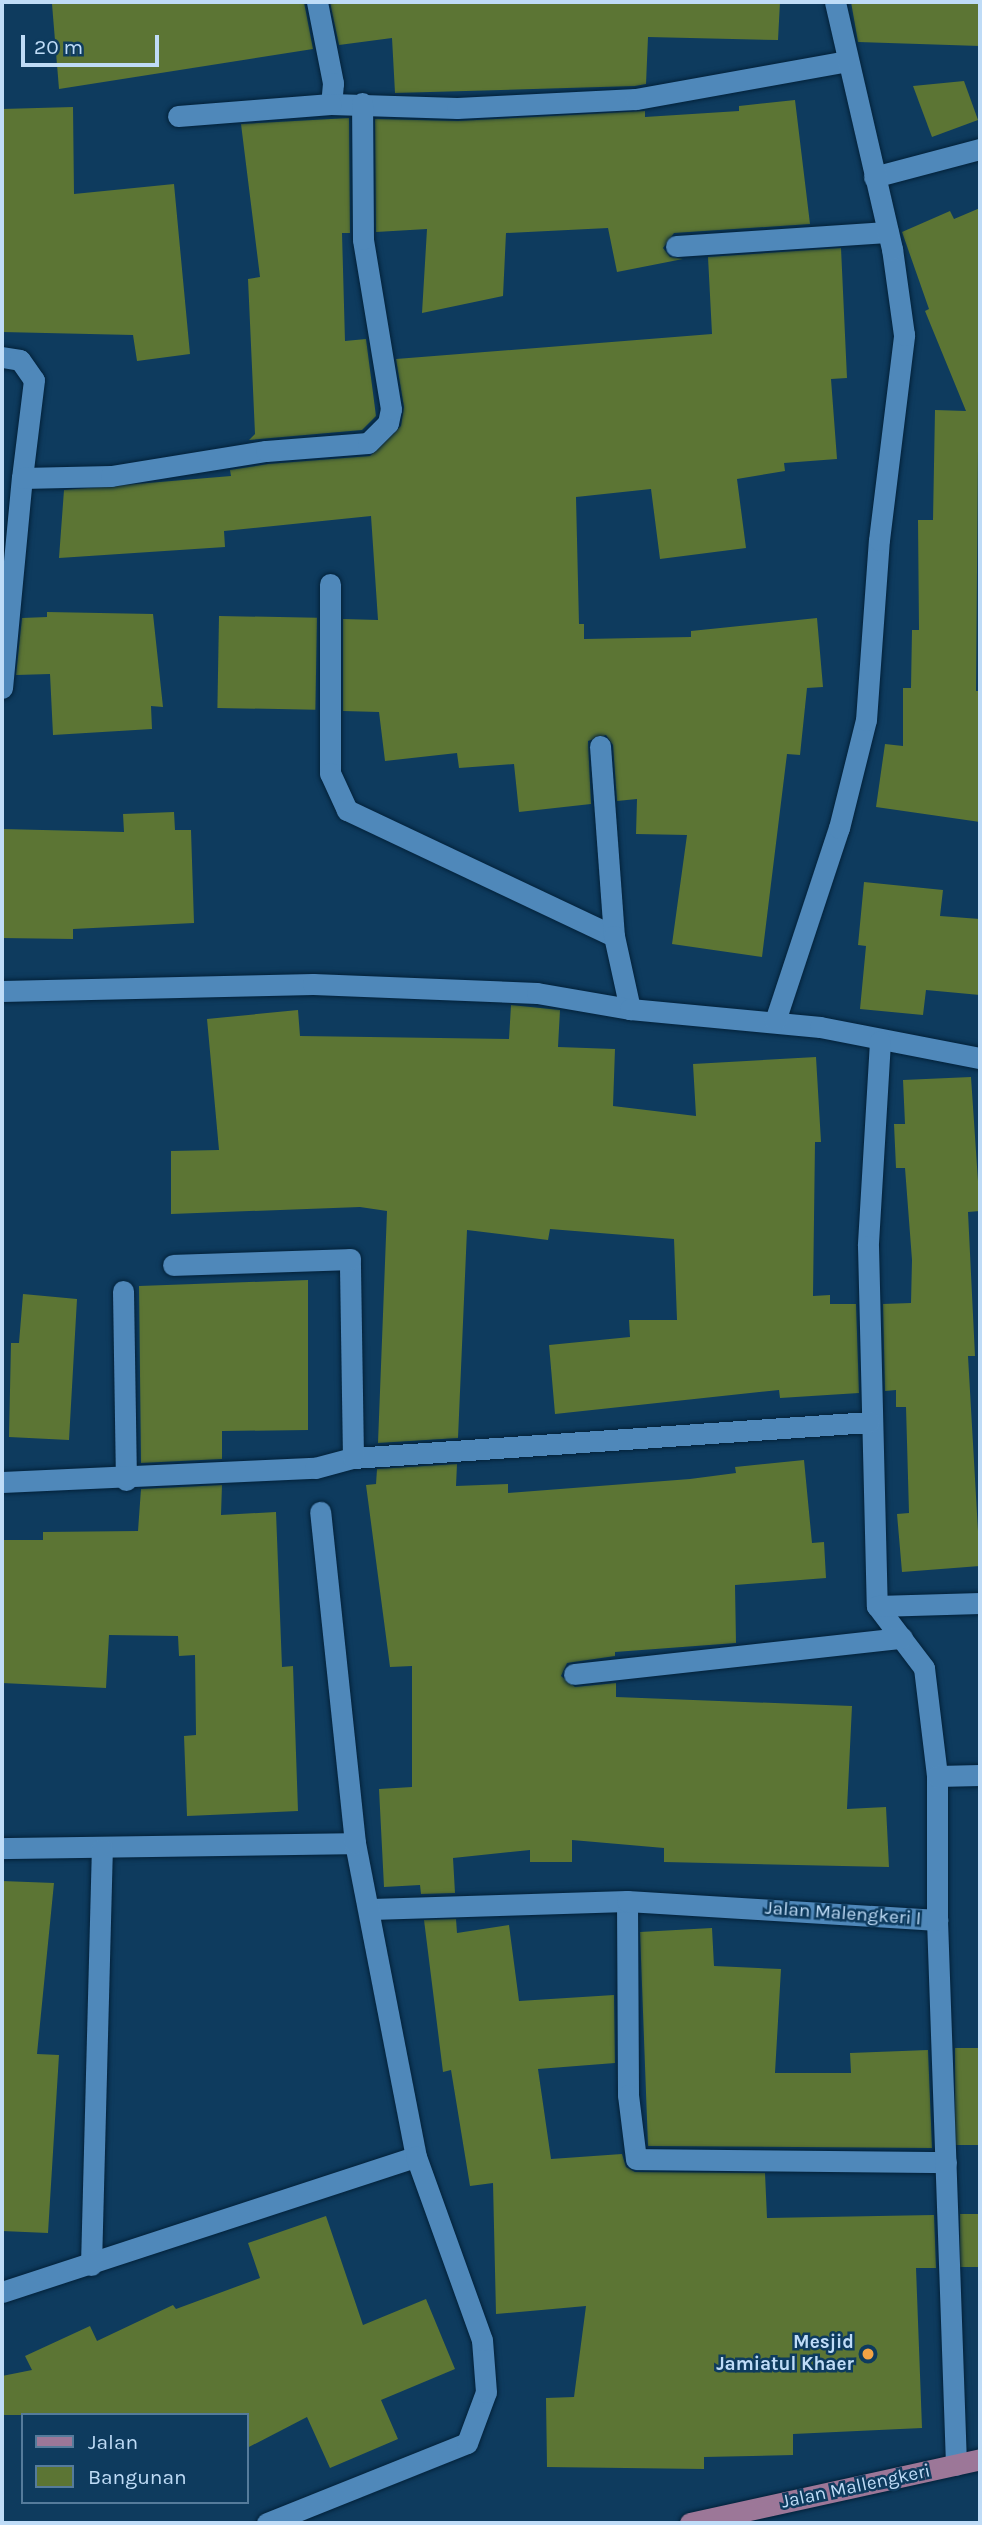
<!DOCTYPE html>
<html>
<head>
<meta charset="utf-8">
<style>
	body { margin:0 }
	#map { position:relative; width:982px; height:2525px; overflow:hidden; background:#0e3b5e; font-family:Karla,sans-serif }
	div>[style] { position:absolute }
	.building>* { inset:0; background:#5c7534; transform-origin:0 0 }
	.roads { filter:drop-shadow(0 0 2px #032139) drop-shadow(0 0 2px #032139) }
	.minor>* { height:21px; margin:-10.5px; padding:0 10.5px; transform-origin:10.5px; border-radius:10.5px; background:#4f88ba }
	.primary>* { height:21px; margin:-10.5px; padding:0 10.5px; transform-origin:10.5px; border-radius:10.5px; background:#9c7798 }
	.dots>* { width:19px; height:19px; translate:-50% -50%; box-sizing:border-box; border:4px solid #0e3b5e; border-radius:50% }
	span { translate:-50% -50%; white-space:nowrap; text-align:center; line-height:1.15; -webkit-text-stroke:5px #0e3b5e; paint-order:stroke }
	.street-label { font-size:19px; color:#bfdcf7 }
	.poi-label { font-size:19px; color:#bfdcf7; font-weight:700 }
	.right { translate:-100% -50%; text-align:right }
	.frame { position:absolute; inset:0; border:4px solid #bfdcf7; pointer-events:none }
	.legend { position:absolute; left:21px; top:2413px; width:228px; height:91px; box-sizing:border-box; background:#0e3b5e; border:2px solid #557b9b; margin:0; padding:9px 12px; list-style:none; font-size:21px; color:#bfdcf7 }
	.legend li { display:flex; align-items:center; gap:14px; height:35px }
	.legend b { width:35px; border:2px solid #557b9b }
	.scale { position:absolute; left:21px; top:35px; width:138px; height:32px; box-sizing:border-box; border:4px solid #bfdcf7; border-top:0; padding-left:9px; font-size:21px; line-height:24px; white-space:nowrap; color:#bfdcf7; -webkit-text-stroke:5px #0e3b5e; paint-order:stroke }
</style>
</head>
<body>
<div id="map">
	<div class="building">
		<div style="clip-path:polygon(74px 2px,304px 2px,313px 49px,59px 89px,52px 4px)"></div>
		<div style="clip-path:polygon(330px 2px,780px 2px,778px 40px,648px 37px,646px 84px,635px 86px,395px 93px,392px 38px,339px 45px)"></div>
		<div style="clip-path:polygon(851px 2px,980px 2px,980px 46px,858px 42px)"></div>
		<div style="clip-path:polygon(964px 81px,978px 120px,932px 137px,913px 86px)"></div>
		<div style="clip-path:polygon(795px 100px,810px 224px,674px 233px,663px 248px,670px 257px,683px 259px,617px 272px,608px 228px,506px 233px,503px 296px,422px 313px,427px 229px,376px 232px,375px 119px,458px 121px,645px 111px,645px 117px,739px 111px,739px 106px)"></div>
		<div style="clip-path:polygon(73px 107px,74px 194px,174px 184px,190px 354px,137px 361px,133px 335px,2px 332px,2px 109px)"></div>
		<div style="clip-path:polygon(349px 118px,350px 233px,342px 233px,345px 341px,366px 339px,376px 416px,362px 430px,249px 440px,255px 434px,248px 279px,260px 277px,241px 124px)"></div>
		<div style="clip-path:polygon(980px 208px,976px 691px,980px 691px,980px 822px,876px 807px,885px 744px,903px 746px,903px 688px,911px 688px,912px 630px,919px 630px,918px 520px,933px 520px,935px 410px,966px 411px,925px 311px,929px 309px,902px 232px,950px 211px,954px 219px)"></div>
		<div style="clip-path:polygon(841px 248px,847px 378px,831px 379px,837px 459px,784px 463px,785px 471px,737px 479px,746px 548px,660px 559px,651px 489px,576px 497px,579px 624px,584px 624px,584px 639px,691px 637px,691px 631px,817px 618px,823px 687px,807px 688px,800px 755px,787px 754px,762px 957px,672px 944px,687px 835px,636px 834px,637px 799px,617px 801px,613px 745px,606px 735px,588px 741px,591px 804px,519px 812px,514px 764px,459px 768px,457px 753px,385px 761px,379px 712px,343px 711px,343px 619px,378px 620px,371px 516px,224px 531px,225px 547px,59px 558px,64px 490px,231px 476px,230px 470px,268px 464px,370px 456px,401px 426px,404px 407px,396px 359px,712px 334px,708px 257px)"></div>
		<div style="clip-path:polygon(47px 612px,153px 614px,163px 707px,151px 706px,152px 729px,53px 735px,50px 674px,16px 675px,22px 618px,47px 617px)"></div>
		<div style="left:219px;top:616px;width:98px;height:92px;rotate:1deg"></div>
		<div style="clip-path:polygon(174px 812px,175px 830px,191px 830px,194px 923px,73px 929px,73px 939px,2px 938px,2px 829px,124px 832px,123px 814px)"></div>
		<div style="clip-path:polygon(864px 882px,943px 890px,940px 916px,980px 919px,980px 995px,926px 990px,923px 1015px,860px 1009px,866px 946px,858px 945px)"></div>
		<div style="clip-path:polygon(511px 1005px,560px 1010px,558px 1047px,615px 1049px,613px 1106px,696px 1116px,693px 1064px,816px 1057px,821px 1142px,815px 1142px,813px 1296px,830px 1295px,830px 1304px,856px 1304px,859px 1393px,780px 1398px,779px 1390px,555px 1414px,549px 1345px,630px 1337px,629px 1320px,677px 1320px,674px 1239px,550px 1229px,548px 1240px,467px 1230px,458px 1438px,378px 1443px,387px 1211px,360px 1207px,171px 1214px,171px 1151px,219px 1150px,207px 1019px,298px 1010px,300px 1036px,509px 1039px)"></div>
		<div style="clip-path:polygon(971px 1077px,980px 1211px,968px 1212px,975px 1356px,968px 1356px,980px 1566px,902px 1572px,897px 1514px,909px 1513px,906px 1407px,896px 1407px,896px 1390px,885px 1391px,883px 1304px,911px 1303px,912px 1260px,905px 1168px,896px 1168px,894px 1124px,905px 1124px,903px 1080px)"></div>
		<div style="clip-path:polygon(308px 1280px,308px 1430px,222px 1431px,222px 1459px,141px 1463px,139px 1286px)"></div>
		<div style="clip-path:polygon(23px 1294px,77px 1299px,69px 1440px,9px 1437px,11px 1343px,19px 1343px)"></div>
		<div style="clip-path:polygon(804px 1460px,812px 1543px,824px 1542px,826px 1578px,735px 1585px,736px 1643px,615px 1652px,615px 1656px,567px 1663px,561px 1676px,575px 1687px,616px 1683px,616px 1697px,852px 1706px,847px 1809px,886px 1807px,889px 1867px,664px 1862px,664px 1848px,572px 1840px,572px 1862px,530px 1862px,530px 1850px,453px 1858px,455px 1893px,421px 1894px,420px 1885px,384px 1887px,379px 1789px,412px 1787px,412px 1666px,390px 1667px,366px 1485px,376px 1484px,377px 1469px,457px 1464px,456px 1486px,508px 1484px,508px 1493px,690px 1479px,736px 1473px,735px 1467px)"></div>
		<div style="clip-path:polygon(222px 1485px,221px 1515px,276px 1512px,282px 1667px,293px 1666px,298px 1811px,187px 1816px,184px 1736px,196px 1735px,195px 1655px,179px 1656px,178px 1636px,109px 1635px,106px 1688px,2px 1683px,2px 1540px,43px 1540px,43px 1532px,138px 1531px,141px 1489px)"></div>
		<div style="clip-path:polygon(2px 1881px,54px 1883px,37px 2054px,59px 2055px,48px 2233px,2px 2231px)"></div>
		<div style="clip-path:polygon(456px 1919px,457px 1933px,509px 1925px,519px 2001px,614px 1995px,615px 2063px,538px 2069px,551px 2159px,622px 2154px,626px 2167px,635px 2172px,765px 2173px,767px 2218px,934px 2215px,936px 2268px,916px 2268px,922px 2428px,793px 2434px,793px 2455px,704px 2457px,704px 2469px,547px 2467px,546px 2398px,574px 2397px,586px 2306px,496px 2314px,493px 2183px,470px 2186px,451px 2070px,443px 2072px,424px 1920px)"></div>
		<div style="clip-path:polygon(712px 1928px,714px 1966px,781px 1969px,775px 2073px,851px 2073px,850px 2053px,928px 2050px,932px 2148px,648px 2146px,640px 1932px)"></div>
		<div style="left:980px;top:2048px;width:97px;height:25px;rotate:90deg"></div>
		<div style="left:960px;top:2214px;width:20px;height:53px"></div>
		<div style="clip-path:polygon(326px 2216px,363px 2325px,426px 2299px,455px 2369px,381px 2400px,398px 2439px,330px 2468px,307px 2417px,247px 2448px,247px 2415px,2px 2415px,2px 2376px,32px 2370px,25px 2356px,90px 2326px,97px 2341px,173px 2305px,176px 2309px,260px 2278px,248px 2243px)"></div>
	</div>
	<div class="roads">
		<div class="minor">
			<div style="left:317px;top:2px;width:83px;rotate:78.8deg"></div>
			<div style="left:333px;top:83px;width:21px;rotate:95deg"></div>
			<div style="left:331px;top:104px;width:126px;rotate:1.8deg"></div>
			<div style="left:457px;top:108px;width:179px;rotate:-2.9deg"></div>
			<div style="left:636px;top:99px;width:215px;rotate:-10.2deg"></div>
			<div style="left:178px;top:116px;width:153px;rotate:-4.5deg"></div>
			<div style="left:874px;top:177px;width:110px;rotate:-14.8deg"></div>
			<div style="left:676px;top:246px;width:212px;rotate:-3.8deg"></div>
			<div style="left:2px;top:357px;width:18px;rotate:9deg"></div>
			<div style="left:20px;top:360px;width:24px;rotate:55deg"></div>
			<div style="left:34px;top:380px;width:99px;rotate:97deg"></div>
			<div style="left:330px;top:584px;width:189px;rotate:90deg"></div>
			<div style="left:330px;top:773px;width:41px;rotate:65.3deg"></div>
			<div style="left:347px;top:810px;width:295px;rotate:25.3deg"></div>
			<div style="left:2px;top:688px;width:211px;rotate:-84.6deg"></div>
			<div style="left:22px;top:478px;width:89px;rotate:-1.3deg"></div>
			<div style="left:111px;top:476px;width:157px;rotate:-9.2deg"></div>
			<div style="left:266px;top:451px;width:102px;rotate:-4.5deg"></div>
			<div style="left:368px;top:443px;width:28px;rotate:-45deg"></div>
			<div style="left:388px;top:423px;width:14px;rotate:-78deg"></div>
			<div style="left:391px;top:409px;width:172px;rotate:-99.4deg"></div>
			<div style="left:363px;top:239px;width:136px;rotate:-90.4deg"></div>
			<div style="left:600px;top:746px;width:191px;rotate:85.8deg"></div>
			<div style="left:614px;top:936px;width:75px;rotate:77.6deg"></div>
			<div style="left:2px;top:991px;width:311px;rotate:-1.3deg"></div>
			<div style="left:313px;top:984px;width:224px;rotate:2.3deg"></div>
			<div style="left:537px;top:993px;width:94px;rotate:9.8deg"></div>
			<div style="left:630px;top:1009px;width:191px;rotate:5.4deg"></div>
			<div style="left:820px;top:1027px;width:163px;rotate:11deg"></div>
			<div style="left:775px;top:1021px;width:203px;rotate:-71.7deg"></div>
			<div style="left:839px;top:828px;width:111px;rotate:-76deg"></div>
			<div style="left:866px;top:720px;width:180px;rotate:-85.9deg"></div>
			<div style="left:879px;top:540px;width:207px;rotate:-83deg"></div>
			<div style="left:904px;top:335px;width:87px;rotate:-97.9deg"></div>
			<div style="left:892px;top:249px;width:253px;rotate:-103deg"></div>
			<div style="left:880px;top:1041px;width:205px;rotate:93.4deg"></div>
			<div style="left:868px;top:1246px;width:360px;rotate:88.6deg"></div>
			<div style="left:877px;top:1606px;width:78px;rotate:52.8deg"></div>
			<div style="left:924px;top:1668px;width:109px;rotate:83.1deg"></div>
			<div style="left:123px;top:1291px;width:189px;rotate:89.1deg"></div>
			<div style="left:353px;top:1458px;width:517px;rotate:-3.99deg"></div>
			<div style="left:2px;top:1482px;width:313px;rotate:-2.6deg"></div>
			<div style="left:315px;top:1468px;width:39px;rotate:-15deg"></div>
			<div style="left:353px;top:1458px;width:199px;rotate:-90.9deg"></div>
			<div style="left:350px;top:1259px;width:177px;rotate:178.1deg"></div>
			<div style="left:877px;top:1606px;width:103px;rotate:-1.7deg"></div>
			<div style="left:574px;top:1674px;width:330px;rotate:-6.3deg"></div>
			<div style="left:2px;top:1848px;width:353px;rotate:-0.8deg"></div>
			<div style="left:627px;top:1901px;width:194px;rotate:89.7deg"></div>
			<div style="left:628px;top:2095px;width:64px;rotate:82.9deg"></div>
			<div style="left:636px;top:2159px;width:310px;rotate:0.6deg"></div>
			<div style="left:371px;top:1909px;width:256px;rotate:-1.8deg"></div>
			<div style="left:627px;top:1901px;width:311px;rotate:3.5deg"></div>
			<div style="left:937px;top:1920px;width:545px;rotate:88deg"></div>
			<div style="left:937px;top:1920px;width:144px;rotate:-90deg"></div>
			<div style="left:937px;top:1776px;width:43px;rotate:-1.3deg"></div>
			<div style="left:91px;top:2265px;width:416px;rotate:-88.5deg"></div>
			<div style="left:2px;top:2292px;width:435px;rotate:-18.1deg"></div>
			<div style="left:416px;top:2157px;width:320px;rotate:-101deg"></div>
			<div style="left:355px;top:1843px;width:333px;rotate:-96deg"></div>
			<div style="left:267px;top:2523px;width:215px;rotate:-21.8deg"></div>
			<div style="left:467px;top:2443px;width:54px;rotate:-69.6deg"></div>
			<div style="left:486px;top:2392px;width:52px;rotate:-94.4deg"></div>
			<div style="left:482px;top:2340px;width:195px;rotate:-109.8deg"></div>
		</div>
		<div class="primary">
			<div style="left:690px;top:2523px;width:297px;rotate:-12.4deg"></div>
		</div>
	</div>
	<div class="dots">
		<div style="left:868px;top:2354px;background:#f4a344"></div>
	</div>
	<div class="street-label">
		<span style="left:843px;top:1914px;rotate:4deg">Jalan Malengkeri I</span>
		<span style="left:856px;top:2487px;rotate:-12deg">Jalan Mallengkeri</span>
	</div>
	<div class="poi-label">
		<span class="right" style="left:854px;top:2354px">Mesjid<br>Jamiatul Khaer</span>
	</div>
	<div class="frame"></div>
	<ul class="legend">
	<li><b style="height:9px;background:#9c7798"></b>Jalan</li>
	<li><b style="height:19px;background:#5c7534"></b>Bangunan</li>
	</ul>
	<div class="scale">20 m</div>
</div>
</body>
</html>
